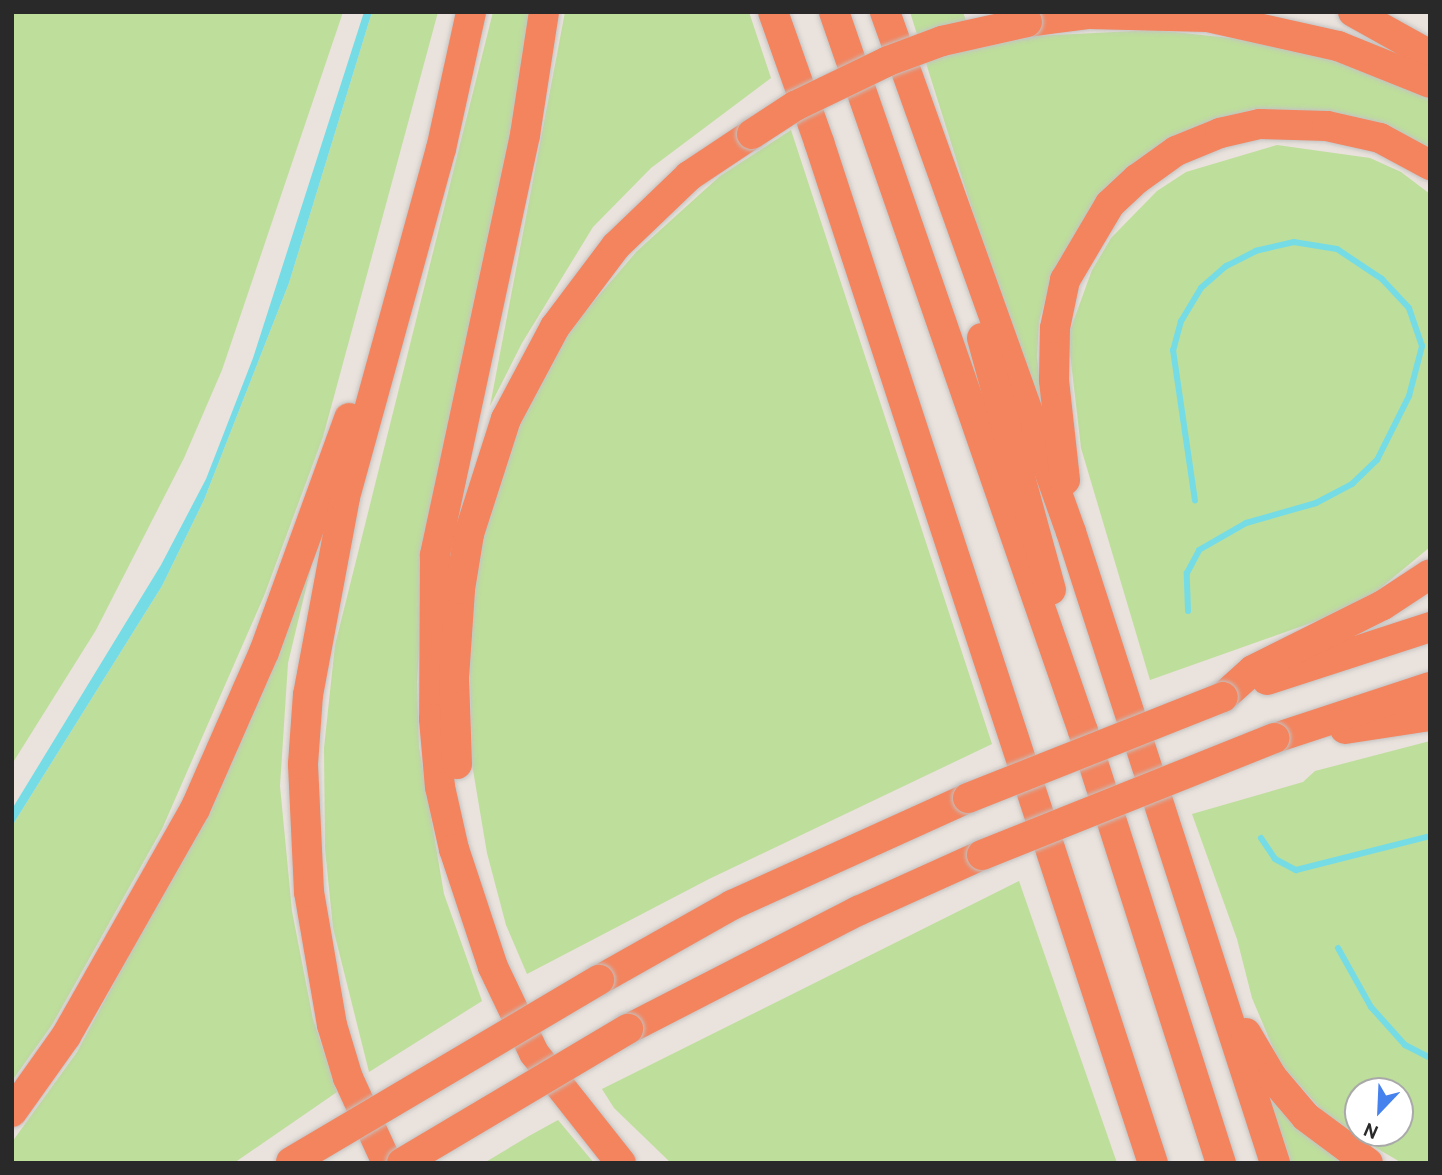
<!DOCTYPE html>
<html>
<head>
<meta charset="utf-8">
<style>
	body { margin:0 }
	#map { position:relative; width:1442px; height:1175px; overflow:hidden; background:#eae2dc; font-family:Overpass,sans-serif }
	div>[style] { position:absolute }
	.green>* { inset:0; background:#bede9b }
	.water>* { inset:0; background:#75dce6 }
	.stream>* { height:6px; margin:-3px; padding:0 3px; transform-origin:3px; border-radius:3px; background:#75dce6 }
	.roads { filter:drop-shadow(0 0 2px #c3c3c3) drop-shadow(0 0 2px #c3c3c3) }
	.highway>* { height:30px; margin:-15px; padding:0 15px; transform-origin:15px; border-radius:15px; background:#f3845e }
	.bridges { filter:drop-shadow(0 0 2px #c3c3c3) drop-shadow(0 0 2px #c3c3c3) }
	.highway-bridge>* { height:30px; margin:-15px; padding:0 15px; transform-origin:15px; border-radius:15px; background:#f3845e }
	span { translate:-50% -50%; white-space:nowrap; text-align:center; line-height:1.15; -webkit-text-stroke:5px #fff; paint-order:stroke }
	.frame { position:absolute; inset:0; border:14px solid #292929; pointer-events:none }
	.north { position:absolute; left:1344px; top:1077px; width:70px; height:70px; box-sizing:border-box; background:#fff; border:2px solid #a9a9a9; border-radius:50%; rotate:203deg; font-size:19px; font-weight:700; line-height:28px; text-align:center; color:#292929 }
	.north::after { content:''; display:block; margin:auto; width:24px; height:32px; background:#4682ee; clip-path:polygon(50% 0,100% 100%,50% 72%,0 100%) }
</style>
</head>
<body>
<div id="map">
	<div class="green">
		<div style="clip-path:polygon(12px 12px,343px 12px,222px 370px,184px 458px,96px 630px,12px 764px)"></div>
		<div style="clip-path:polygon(372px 12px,438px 12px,323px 437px,264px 596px,162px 829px,52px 1025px,12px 1081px,12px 826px,162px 586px,204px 500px,289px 283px)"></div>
		<div style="clip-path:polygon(493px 12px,534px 12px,420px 635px,417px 682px,419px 747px,444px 894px,482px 1001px,369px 1072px,333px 928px,325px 849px,324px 748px,335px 645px)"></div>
		<div style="clip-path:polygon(565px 12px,749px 12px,771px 78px,651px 168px,593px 227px,522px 343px,490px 406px)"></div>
		<div style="clip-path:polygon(910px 12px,963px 12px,976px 49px,1034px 36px,1155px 30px,1277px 43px,1335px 58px,1430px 98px,1430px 152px,1335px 116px,1255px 109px,1211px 121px,1049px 286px,1039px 322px,1037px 357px,1043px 414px,1012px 337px)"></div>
		<div style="clip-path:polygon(791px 130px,992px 744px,709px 879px,527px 974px,506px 925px,487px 853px,472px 764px,468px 595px,500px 460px,557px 344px,637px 251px,720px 176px)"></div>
		<div style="clip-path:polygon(1277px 145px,1370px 158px,1401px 172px,1430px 194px,1430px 547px,1377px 591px,1325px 618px,1150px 680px,1081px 448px,1068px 336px,1092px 270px,1111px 238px,1157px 191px,1186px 172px)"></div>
		<div style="clip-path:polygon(312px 563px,288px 663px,280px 786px,292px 911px,313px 1019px,337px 1092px,234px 1163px,12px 1163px,12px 1142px,77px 1052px,203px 817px)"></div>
		<div style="clip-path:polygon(evenodd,1430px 741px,1430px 1163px,1402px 1163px,1332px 1122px,1279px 1062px,1252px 998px,1237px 939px,1192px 814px,1303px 782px,1315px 771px,1430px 741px,1358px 1091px,1400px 1091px,1400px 1133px,1358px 1133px,1358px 1091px)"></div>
		<div style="clip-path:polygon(1019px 881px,1117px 1163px,671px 1163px,614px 1108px,602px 1089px)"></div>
		<div style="clip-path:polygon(1266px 1086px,1349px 1163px,1290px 1163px)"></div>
		<div style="clip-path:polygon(558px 1120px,594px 1163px,484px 1163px,529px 1136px)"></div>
	</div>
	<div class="water">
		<div style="clip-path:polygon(364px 12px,372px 12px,289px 283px,204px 500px,162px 586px,12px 826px,12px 809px,161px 565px,206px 479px,253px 358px)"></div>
	</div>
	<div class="stream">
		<div style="left:1188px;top:611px;width:38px;rotate:-92deg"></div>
		<div style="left:1187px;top:573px;width:26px;rotate:-62deg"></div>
		<div style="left:1199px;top:550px;width:54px;rotate:-29.9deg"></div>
		<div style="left:1246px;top:523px;width:73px;rotate:-15.9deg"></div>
		<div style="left:1316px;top:503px;width:41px;rotate:-27.8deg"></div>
		<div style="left:1352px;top:484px;width:35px;rotate:-44deg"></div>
		<div style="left:1377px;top:460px;width:72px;rotate:-63.4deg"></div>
		<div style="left:1409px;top:396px;width:52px;rotate:-75.4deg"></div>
		<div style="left:1422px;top:346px;width:40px;rotate:-108.9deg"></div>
		<div style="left:1409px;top:308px;width:40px;rotate:-133deg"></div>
		<div style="left:1382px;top:279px;width:54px;rotate:-146.3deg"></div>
		<div style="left:1337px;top:249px;width:44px;rotate:-170.8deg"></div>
		<div style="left:1294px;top:242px;width:39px;rotate:167deg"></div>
		<div style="left:1256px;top:251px;width:34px;rotate:153deg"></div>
		<div style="left:1226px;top:266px;width:33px;rotate:139deg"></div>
		<div style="left:1201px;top:288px;width:39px;rotate:121deg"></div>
		<div style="left:1181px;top:321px;width:30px;rotate:105deg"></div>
		<div style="left:1173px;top:350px;width:152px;rotate:81.7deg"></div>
		<div style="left:1261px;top:838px;width:25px;rotate:56deg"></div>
		<div style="left:1275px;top:859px;width:24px;rotate:28deg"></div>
		<div style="left:1296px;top:870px;width:138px;rotate:-14.2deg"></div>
		<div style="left:1338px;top:948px;width:68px;rotate:60.8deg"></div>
		<div style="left:1371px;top:1007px;width:51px;rotate:48.2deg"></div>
		<div style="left:1405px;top:1045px;width:28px;rotate:27deg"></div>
	</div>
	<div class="roads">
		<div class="highway">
			<div style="left:544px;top:12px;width:124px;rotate:98.8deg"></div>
			<div style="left:525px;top:135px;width:430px;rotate:102.1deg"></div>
			<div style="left:435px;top:555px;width:164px;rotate:90.3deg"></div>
			<div style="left:434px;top:719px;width:68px;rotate:85deg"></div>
			<div style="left:440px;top:787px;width:64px;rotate:77.3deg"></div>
			<div style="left:454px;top:849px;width:124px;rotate:71.7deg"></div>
			<div style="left:493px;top:967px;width:95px;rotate:64.5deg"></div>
			<div style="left:534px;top:1053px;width:140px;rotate:51.7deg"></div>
			<div style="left:773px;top:12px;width:138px;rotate:70.5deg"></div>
			<div style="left:819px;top:142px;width:1074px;rotate:71.89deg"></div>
			<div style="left:834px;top:12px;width:761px;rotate:70.9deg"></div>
			<div style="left:1083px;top:731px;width:454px;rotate:72.3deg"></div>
			<div style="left:885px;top:12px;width:552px;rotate:70.32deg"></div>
			<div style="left:1071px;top:532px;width:663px;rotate:72.08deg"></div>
			<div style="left:1353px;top:12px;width:88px;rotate:29.2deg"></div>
			<div style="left:1027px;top:22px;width:63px;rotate:-7.4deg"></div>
			<div style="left:1089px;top:14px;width:119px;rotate:1.4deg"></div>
			<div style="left:1208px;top:17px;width:133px;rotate:12.6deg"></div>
			<div style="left:1338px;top:46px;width:99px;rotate:21.9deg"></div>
			<div style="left:982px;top:338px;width:261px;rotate:74.7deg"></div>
			<div style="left:1065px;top:480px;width:101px;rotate:-96.3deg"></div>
			<div style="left:1054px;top:380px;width:52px;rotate:-88.9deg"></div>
			<div style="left:1055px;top:328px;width:49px;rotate:-78.2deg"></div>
			<div style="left:1065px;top:280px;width:88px;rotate:-59.4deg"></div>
			<div style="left:1110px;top:204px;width:37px;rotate:-43deg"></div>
			<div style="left:1137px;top:179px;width:48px;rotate:-35.7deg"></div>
			<div style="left:1176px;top:151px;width:48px;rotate:-22.2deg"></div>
			<div style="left:1220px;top:133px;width:41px;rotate:-12.7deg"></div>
			<div style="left:1260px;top:124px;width:67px;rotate:1.7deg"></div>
			<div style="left:1327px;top:126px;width:54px;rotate:12.8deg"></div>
			<div style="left:1380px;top:138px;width:57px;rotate:28.4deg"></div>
			<div style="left:1267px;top:680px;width:171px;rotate:-18deg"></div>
			<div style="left:1223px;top:697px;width:40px;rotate:-42deg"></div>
			<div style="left:1253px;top:670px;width:145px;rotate:-26.6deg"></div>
			<div style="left:1383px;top:605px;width:56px;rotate:-33.4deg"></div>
			<div style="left:1345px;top:729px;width:86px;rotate:-8.7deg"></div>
			<div style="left:1275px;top:738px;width:163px;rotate:-18.2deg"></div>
			<div style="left:457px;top:764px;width:86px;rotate:-92deg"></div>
			<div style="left:454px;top:678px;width:89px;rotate:-86.1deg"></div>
			<div style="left:460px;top:589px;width:56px;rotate:-80.7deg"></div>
			<div style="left:469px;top:534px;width:121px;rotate:-72.2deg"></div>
			<div style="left:506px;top:419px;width:104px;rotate:-62deg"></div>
			<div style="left:555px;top:327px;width:101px;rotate:-53deg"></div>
			<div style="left:616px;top:246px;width:101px;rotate:-43.8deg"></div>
			<div style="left:689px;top:176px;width:76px;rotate:-33.7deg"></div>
			<div style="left:599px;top:980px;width:153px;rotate:-29.4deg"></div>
			<div style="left:732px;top:905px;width:259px;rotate:-24.4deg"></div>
			<div style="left:628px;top:1029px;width:259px;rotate:-27.2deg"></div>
			<div style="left:858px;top:911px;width:136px;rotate:-24.3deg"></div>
			<div style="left:1246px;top:1033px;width:51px;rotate:59.4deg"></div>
			<div style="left:1272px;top:1077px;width:52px;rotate:49.6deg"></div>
			<div style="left:1306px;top:1117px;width:77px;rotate:36.6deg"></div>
			<div style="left:12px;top:1112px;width:93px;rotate:-54.6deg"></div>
			<div style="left:66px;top:1036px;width:261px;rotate:-60.4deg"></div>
			<div style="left:195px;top:809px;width:171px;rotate:-66.3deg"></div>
			<div style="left:264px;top:652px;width:249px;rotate:-70deg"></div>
			<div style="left:387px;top:1163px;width:94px;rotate:-114.6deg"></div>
			<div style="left:348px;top:1078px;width:55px;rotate:-106.8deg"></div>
			<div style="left:332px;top:1025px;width:135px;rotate:-99.8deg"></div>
			<div style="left:309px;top:892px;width:128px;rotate:-92.7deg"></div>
			<div style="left:303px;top:764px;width:69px;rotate:-85.9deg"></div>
			<div style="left:308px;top:695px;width:201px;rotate:-79.4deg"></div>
			<div style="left:345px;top:497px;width:361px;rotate:-74.6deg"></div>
			<div style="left:441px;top:149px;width:140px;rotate:-77.6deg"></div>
		</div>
	</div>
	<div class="bridges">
		<div class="highway-bridge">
			<div style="left:752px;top:134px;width:51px;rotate:-33.1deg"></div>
			<div style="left:795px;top:106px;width:103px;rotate:-25.8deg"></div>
			<div style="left:888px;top:61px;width:58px;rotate:-20.3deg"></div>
			<div style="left:942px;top:41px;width:87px;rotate:-12.6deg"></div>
			<div style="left:968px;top:798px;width:274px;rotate:-21.6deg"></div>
			<div style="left:982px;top:855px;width:315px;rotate:-21.8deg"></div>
			<div style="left:291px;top:1162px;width:358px;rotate:-30.6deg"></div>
			<div style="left:402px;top:1163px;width:263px;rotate:-30.7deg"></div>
		</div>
	</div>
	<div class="frame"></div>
	<div class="north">N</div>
</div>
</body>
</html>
